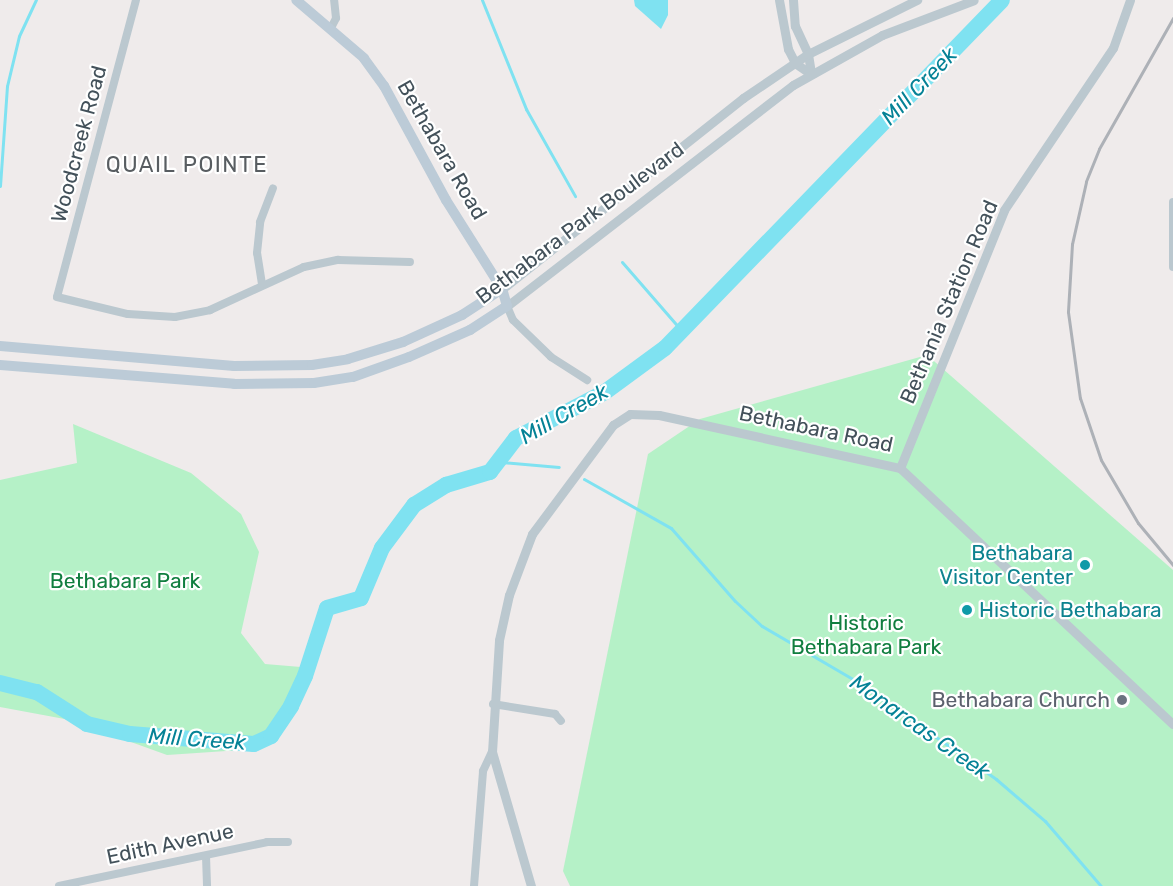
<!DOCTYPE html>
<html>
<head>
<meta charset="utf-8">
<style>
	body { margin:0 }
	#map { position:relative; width:1173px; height:886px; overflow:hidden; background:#efebeb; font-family:Rubik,sans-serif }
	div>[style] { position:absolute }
	.green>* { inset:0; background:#b5f1c7 }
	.water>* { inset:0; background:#7fe2f1 }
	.stream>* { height:3px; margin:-1.5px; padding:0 1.5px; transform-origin:1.5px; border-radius:1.5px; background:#7fe2f1 }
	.river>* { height:16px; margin:-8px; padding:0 8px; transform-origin:8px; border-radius:8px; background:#7fe2f1 }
	.minor>* { height:8px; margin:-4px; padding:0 4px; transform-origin:4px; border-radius:4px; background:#bbc8cf }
	.tertiary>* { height:9px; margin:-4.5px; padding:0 4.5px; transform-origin:4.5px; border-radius:4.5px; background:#bbc8cf }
	.secondary>* { height:10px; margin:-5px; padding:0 5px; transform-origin:5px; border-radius:5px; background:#bccbd7 }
	.rail>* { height:3px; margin:-1.5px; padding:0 1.5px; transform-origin:1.5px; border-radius:1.5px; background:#adb1b7 }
	.dots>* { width:16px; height:16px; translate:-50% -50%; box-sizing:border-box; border:3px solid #fff; border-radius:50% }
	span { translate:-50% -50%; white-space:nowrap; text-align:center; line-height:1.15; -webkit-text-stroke:4.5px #fff; paint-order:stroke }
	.street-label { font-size:21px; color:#43515a }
	.culture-label { font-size:21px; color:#0d838f }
	.right { translate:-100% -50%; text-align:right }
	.left { translate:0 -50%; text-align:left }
	.park-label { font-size:21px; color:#107e3f }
	.worship-label { font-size:21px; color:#5b616d }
	.water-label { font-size:22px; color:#058296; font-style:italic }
	.neighbourhood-label { font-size:22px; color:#585d61; letter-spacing:1.5px }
</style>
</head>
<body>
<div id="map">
	<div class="green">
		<div style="clip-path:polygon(927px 355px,1173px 570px,1173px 886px,570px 886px,563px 871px,648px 454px,700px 419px)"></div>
		<div style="clip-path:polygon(73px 424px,191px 473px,241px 514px,259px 552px,241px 633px,265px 664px,313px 668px,288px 718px,257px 749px,167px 755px,70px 720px,0 707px,0 480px,77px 463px)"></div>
	</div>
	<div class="water">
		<div style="clip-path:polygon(634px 0,668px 0,668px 15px,661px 29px,635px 6px)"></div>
	</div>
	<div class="stream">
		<div style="left:482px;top:0;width:118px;rotate:68deg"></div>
		<div style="left:526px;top:109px;width:100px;rotate:60.6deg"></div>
		<div style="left:0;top:186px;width:100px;rotate:-86deg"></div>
		<div style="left:7px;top:86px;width:51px;rotate:-76.5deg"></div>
		<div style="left:19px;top:36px;width:40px;rotate:-65deg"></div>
		<div style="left:622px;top:262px;width:91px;rotate:49deg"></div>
		<div style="left:501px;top:462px;width:58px;rotate:4.9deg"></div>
		<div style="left:584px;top:479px;width:100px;rotate:29.4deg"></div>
		<div style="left:671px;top:528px;width:97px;rotate:48.8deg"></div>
		<div style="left:735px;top:601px;width:37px;rotate:43deg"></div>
		<div style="left:762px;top:626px;width:109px;rotate:30.3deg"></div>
		<div style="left:856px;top:681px;width:171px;rotate:35deg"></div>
		<div style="left:996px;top:779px;width:65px;rotate:40.6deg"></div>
		<div style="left:1045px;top:821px;width:86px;rotate:49.3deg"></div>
	</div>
	<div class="river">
		<div style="left:0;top:683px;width:38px;rotate:14deg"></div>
		<div style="left:37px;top:692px;width:59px;rotate:32.6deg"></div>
		<div style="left:87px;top:724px;width:44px;rotate:13.1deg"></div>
		<div style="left:130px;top:734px;width:124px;rotate:4.6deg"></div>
		<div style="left:254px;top:744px;width:19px;rotate:-25deg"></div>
		<div style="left:271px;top:736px;width:36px;rotate:-56deg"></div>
		<div style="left:291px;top:706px;width:33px;rotate:-65deg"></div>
		<div style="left:305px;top:676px;width:71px;rotate:-72.1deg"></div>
		<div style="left:327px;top:608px;width:35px;rotate:-16deg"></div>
		<div style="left:361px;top:598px;width:54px;rotate:-67.2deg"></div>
		<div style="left:382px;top:548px;width:54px;rotate:-53.3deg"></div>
		<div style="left:414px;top:505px;width:38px;rotate:-32deg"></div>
		<div style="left:446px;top:485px;width:46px;rotate:-16.5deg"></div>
		<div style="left:490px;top:472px;width:43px;rotate:-52.6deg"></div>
		<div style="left:516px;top:438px;width:100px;rotate:-27.3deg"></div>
		<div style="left:605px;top:392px;width:74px;rotate:-36.3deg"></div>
		<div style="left:665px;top:348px;width:484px;rotate:-45.9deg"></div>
	</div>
	<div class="minor">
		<div style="left:136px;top:0;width:307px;rotate:104.9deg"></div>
		<div style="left:57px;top:297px;width:73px;rotate:13.5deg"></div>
		<div style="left:128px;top:314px;width:47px;rotate:3.7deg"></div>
		<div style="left:175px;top:317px;width:36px;rotate:-11deg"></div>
		<div style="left:210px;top:310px;width:103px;rotate:-24.6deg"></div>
		<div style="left:304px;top:267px;width:35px;rotate:-12deg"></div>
		<div style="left:338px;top:260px;width:72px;rotate:1.6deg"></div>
		<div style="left:331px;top:28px;width:11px;rotate:-63deg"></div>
		<div style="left:336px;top:18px;width:18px;rotate:-96deg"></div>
		<div style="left:1173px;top:202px;width:65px;rotate:90deg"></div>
		<div style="left:262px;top:284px;width:31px;rotate:-99deg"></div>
		<div style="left:257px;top:253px;width:31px;rotate:-84deg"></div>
		<div style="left:260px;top:222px;width:36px;rotate:-69deg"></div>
		<div style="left:507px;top:306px;width:15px;rotate:67deg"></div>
		<div style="left:513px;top:320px;width:53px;rotate:44.2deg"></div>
		<div style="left:551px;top:357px;width:43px;rotate:32.6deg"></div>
		<div style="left:493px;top:704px;width:63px;rotate:9.2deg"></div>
		<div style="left:555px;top:714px;width:9px;rotate:49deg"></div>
		<div style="left:206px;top:856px;width:30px;rotate:88deg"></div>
		<div style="left:59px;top:886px;width:213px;rotate:-11.9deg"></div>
		<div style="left:267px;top:842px;width:21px"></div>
		<div style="left:474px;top:886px;width:115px;rotate:-85.5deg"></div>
		<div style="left:483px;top:771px;width:21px;rotate:-65deg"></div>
	</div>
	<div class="tertiary">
		<div style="left:779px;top:0;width:50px;rotate:79.6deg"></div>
		<div style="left:788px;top:49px;width:16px;rotate:63deg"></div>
		<div style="left:795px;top:63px;width:19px;rotate:35deg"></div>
		<div style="left:793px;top:0;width:26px;rotate:86deg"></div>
		<div style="left:795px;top:26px;width:31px;rotate:65deg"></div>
		<div style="left:808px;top:54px;width:20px;rotate:81deg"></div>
		<div style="left:502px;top:289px;width:308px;rotate:-38.4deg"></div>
		<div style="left:743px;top:98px;width:78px;rotate:-34.1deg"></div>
		<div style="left:808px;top:54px;width:122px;rotate:-26.4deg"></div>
		<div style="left:507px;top:306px;width:361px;rotate:-37.7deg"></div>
		<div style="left:793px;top:85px;width:102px;rotate:-29.3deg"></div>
		<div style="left:882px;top:35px;width:98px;rotate:-20.8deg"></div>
		<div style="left:900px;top:468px;width:278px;rotate:-68deg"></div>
		<div style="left:1004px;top:210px;width:195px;rotate:-56.1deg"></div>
		<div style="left:1113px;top:48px;width:51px;rotate:-70.5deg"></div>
		<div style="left:531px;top:886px;width:140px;rotate:-106.2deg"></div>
		<div style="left:492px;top:752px;width:112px;rotate:-86.4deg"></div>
		<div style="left:499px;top:640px;width:46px;rotate:-77.5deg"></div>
		<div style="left:509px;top:595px;width:65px;rotate:-69.3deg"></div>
		<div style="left:532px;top:534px;width:136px;rotate:-53.4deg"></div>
		<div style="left:613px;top:425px;width:20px;rotate:-33deg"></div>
		<div style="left:630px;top:414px;width:29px;rotate:2deg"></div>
		<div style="left:659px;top:415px;width:247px;rotate:12.4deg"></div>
		<div style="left:900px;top:468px;width:374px;rotate:43.2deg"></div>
	</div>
	<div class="secondary">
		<div style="left:0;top:346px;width:235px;rotate:4.9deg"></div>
		<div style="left:234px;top:366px;width:78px;rotate:-0.7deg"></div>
		<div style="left:312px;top:365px;width:36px;rotate:-9deg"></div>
		<div style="left:348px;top:359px;width:58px;rotate:-17.2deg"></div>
		<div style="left:403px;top:342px;width:65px;rotate:-24.6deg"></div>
		<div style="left:462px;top:315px;width:48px;rotate:-33deg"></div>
		<div style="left:0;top:365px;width:235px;rotate:4.6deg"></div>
		<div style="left:234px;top:384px;width:80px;rotate:-0.7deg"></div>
		<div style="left:314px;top:383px;width:39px;rotate:-9deg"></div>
		<div style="left:353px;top:377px;width:59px;rotate:-19.7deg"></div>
		<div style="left:409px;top:357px;width:67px;rotate:-23.9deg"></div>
		<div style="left:470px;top:330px;width:44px;rotate:-33deg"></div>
		<div style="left:507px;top:306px;width:18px;rotate:-106deg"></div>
		<div style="left:502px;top:289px;width:105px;rotate:-122.2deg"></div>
		<div style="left:446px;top:200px;width:130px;rotate:-118.5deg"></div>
		<div style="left:384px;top:86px;width:34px;rotate:-126deg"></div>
		<div style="left:364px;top:58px;width:89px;rotate:-139.5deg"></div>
	</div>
	<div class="rail">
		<div style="left:1173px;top:18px;width:150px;rotate:119.5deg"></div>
		<div style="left:1099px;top:149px;width:35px;rotate:112deg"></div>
		<div style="left:1086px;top:182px;width:64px;rotate:102.7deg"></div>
		<div style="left:1072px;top:244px;width:68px;rotate:93.4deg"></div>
		<div style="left:1068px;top:312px;width:87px;rotate:82.1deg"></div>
		<div style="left:1080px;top:398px;width:65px;rotate:71.3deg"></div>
		<div style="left:1101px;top:460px;width:73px;rotate:59.6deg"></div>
		<div style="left:1138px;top:523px;width:55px;rotate:50.2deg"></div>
	</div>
	<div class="dots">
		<div style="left:1085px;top:565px;background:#0f9aa8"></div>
		<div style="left:967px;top:610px;background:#0f9aa8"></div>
		<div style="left:1122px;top:700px;background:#6b7280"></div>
	</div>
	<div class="street-label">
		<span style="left:79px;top:144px;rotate:-75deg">Woodcreek Road</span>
		<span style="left:442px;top:150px;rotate:60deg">Bethabara Road</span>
		<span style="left:580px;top:223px;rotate:-37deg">Bethabara Park Boulevard</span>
		<span style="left:949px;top:302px;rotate:-67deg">Bethania Station Road</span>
		<span style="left:816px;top:429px;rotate:12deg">Bethabara Road</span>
		<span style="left:170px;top:844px;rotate:-12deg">Edith Avenue</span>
	</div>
	<div class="culture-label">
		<span class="right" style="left:1073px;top:565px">Bethabara<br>Visitor Center</span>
		<span class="left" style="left:979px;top:610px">Historic Bethabara</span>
	</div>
	<div class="park-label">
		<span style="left:125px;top:581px">Bethabara Park</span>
		<span style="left:866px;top:635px">Historic<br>Bethabara Park</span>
	</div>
	<div class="worship-label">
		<span class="right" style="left:1110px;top:700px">Bethabara Church</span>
	</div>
	<div class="water-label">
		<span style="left:919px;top:86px;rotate:-46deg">Mill Creek</span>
		<span style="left:564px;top:414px;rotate:-30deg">Mill Creek</span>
		<span style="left:920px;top:727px;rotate:35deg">Monarcas Creek</span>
		<span style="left:197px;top:739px;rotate:4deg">Mill Creek</span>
	</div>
	<div class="neighbourhood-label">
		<span style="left:187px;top:165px">QUAIL POINTE</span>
	</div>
</div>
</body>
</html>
